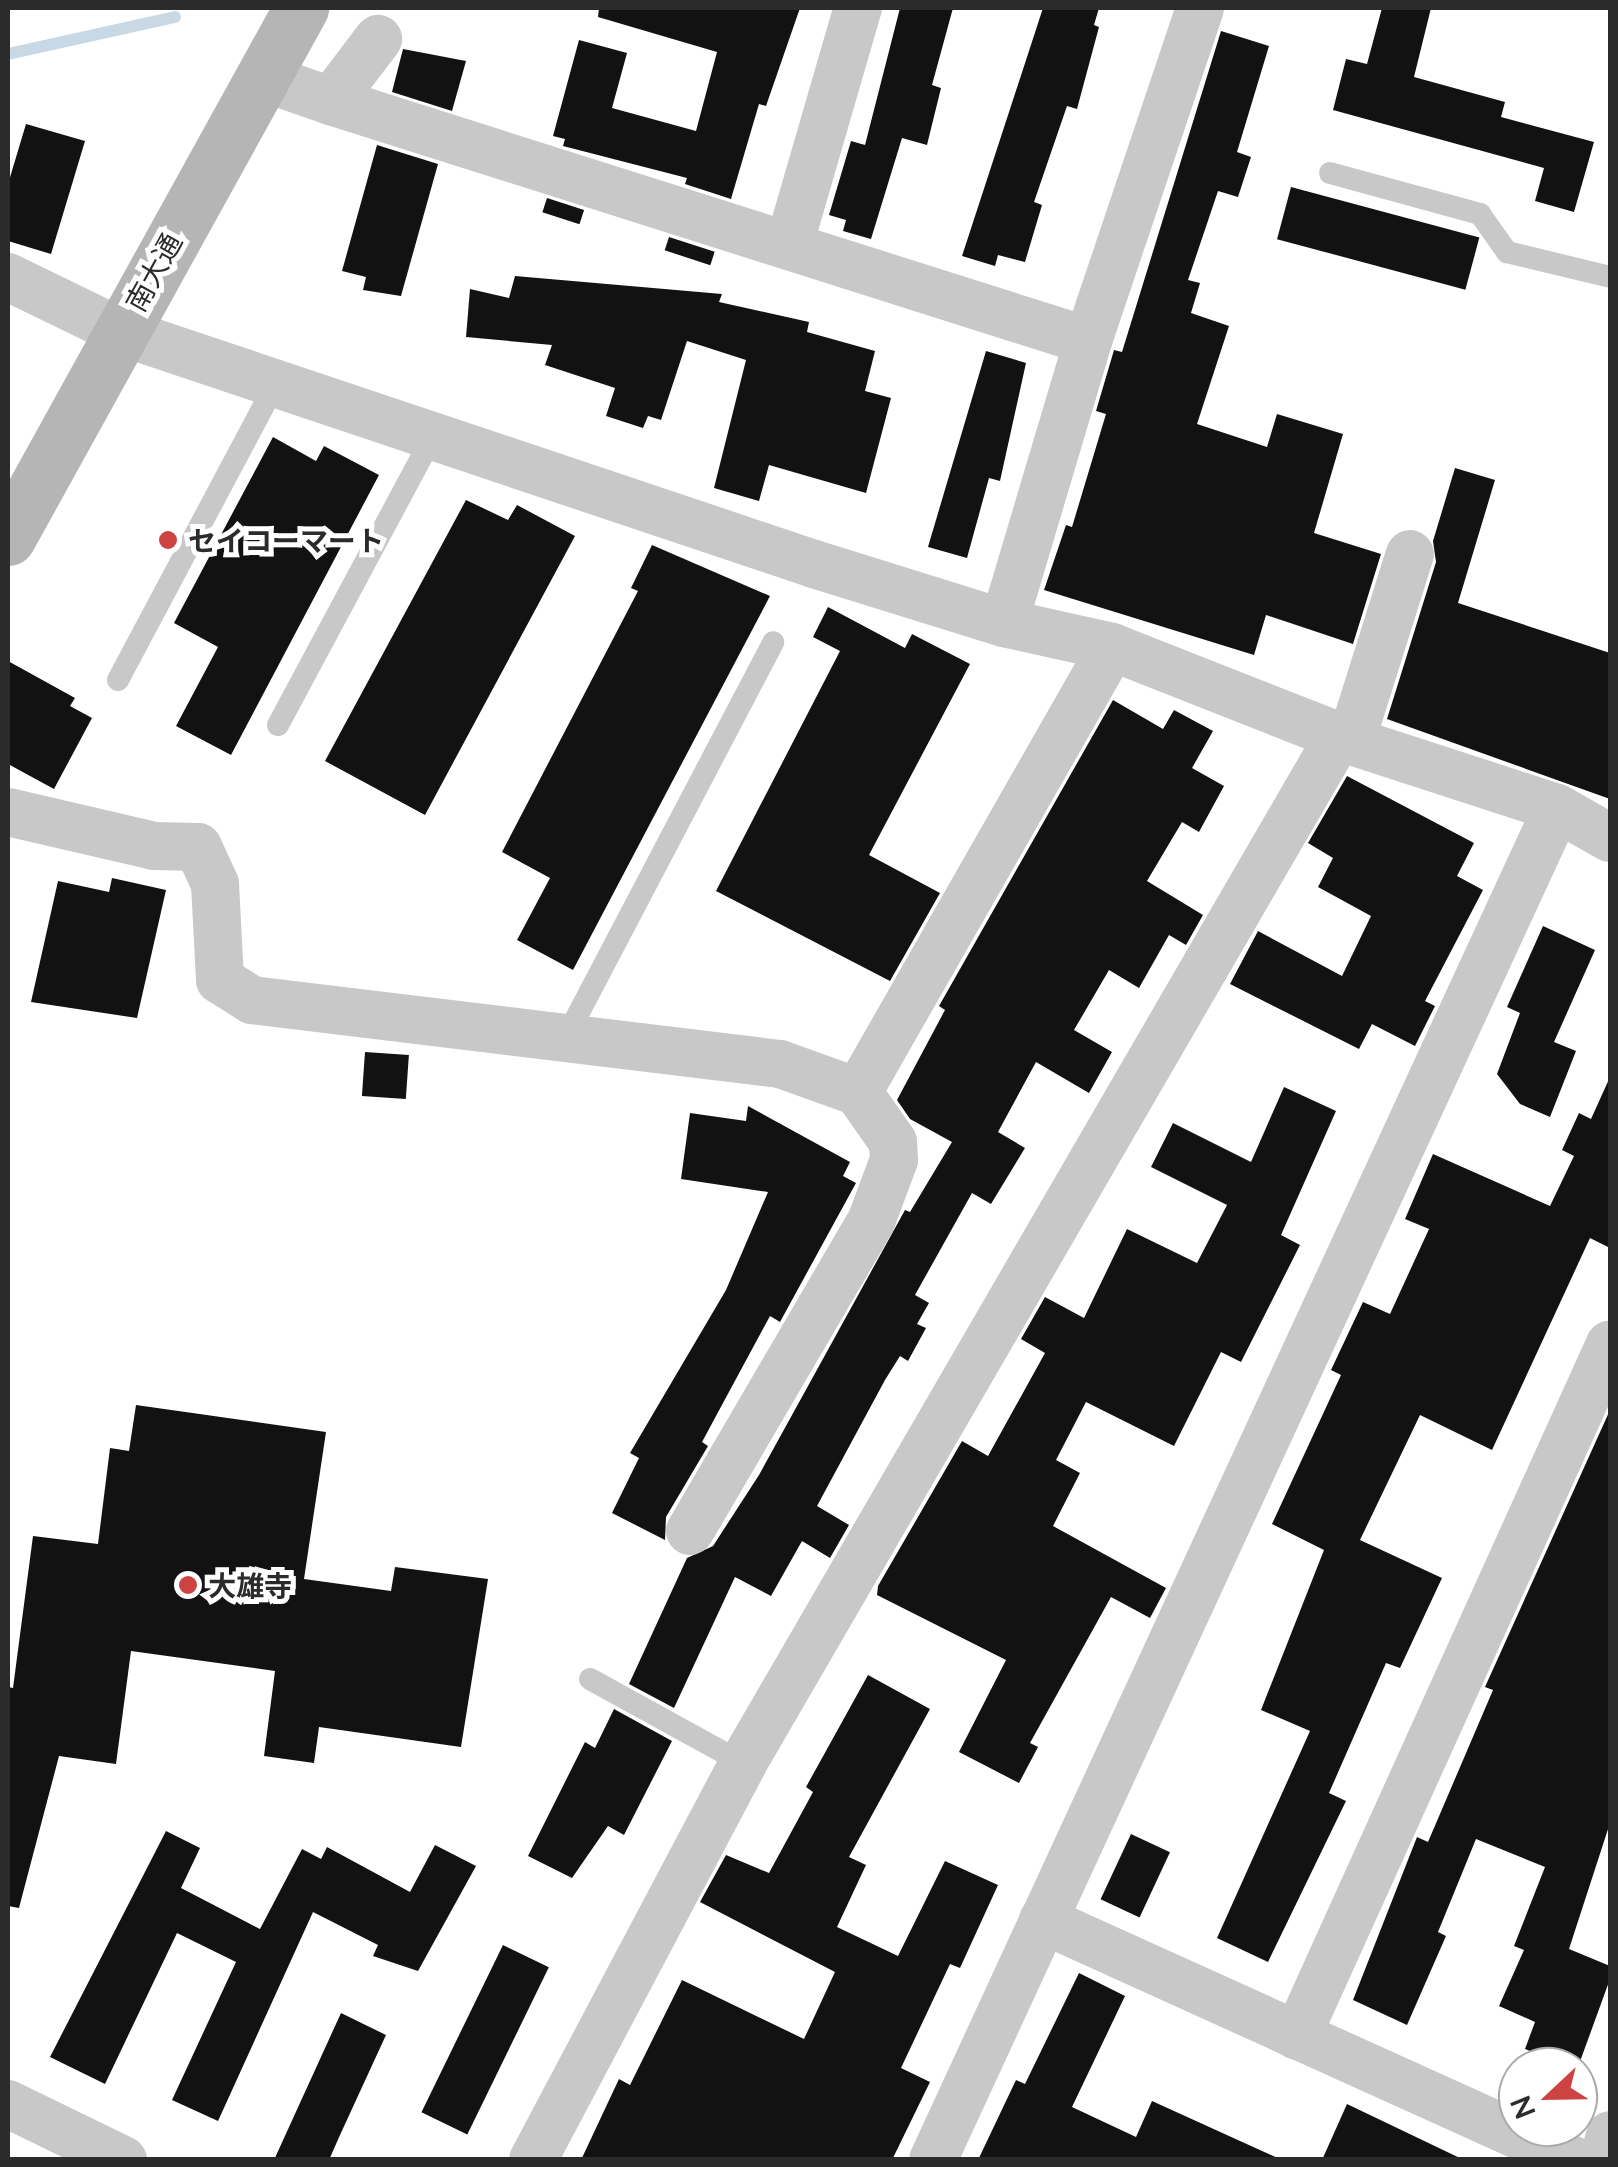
<!DOCTYPE html>
<html>
<head>
<meta charset="utf-8">
<style>
	body { margin:0 }
	#map { position:relative; width:1618px; height:2167px; overflow:hidden; background:#fff; font-family:Lato,"Noto Sans JP",sans-serif }
	div>[style] { position:absolute }
	.stream>* { height:12px; margin:-6px; padding:0 6px; transform-origin:6px; border-radius:6px; background:#c9d8e5 }
	.building>* { inset:0; background:#121212; transform-origin:0 0 }
	.lane>* { height:22px; margin:-11px; padding:0 11px; transform-origin:11px; border-radius:11px; background:#c8c8c8 }
	.street>* { height:48px; margin:-24px; padding:0 24px; transform-origin:24px; border-radius:24px; background:#c8c8c8 }
	.secondary>* { height:55px; margin:-27.5px; padding:0 27.5px; transform-origin:27.5px; border-radius:27.5px; background:#b5b5b5 }
	.dots>* { width:28px; height:28px; translate:-50% -50%; box-sizing:border-box; border:5px solid #fff; border-radius:50% }
	span { translate:-50% -50%; white-space:nowrap; text-align:center; line-height:1.15; -webkit-text-stroke:10px #fff; paint-order:stroke }
	.street-label { font-size:28px; color:#2b2b2b }
	.poi-label { font-size:28px; color:#2b2b2b; font-weight:700 }
	.left { translate:0 -50%; text-align:left }
	.frame { position:absolute; inset:0; border:10px solid #2b2b2b; pointer-events:none }
	.north { position:absolute; left:1498px; top:2047px; width:100px; height:100px; box-sizing:border-box; background:#fff; border:2px solid #aaa; border-radius:50%; rotate:248deg; font-size:28px; font-weight:700; line-height:40px; text-align:center; color:#2b2b2b }
	.north::after { content:''; display:block; margin:auto; width:35px; height:45px; background:#cd4342; clip-path:polygon(50% 0,100% 100%,50% 72%,0 100%) }
</style>
</head>
<body>
<div id="map">
	<div class="stream">
		<div style="left:8px;top:54px;width:171px;rotate:-12.5deg"></div>
	</div>
	<div class="building">
		<div style="clip-path:polygon(599px 8px,800px 8px,766px 106px,759px 104px,731px 199px,685px 184px,687px 178px,563px 146px,565px 139px,553px 136px,579px 40px,627px 53px,612px 108px,696px 131px,717px 52px,598px 17px)"></div>
		<div style="clip-path:polygon(900px 8px,953px 8px,932px 85px,941px 88px,927px 145px,902px 138px,871px 239px,843px 231px,846px 220px,829px 215px,851px 141px,865px 145px)"></div>
		<div style="clip-path:polygon(1043px 8px,1099px 8px,1094px 25px,1099px 27px,1077px 109px,1067px 106px,1034px 202px,1042px 205px,1025px 262px,998px 255px,995px 266px,962px 256px)"></div>
		<div style="clip-path:polygon(1382px 8px,1431px 8px,1414px 77px,1505px 102px,1501px 117px,1594px 142px,1574px 212px,1535px 201px,1544px 168px,1333px 110px,1346px 59px,1367px 64px)"></div>
		<div style="clip-path:polygon(1221px 31px,1269px 46px,1237px 152px,1251px 157px,1238px 197px,1218px 191px,1188px 280px,1200px 283px,1191px 313px,1229px 326px,1197px 424px,1267px 447px,1277px 414px,1343px 434px,1314px 533px,1381px 554px,1353px 644px,1266px 615px,1254px 655px,1044px 590px,1066px 525px,1072px 527px,1106px 414px,1096px 411px,1114px 350px,1122px 352px)"></div>
		<div style="clip-path:polygon(403px 49px,466px 61px,452px 111px,392px 92px)"></div>
		<div style="clip-path:polygon(26px 124px,85px 141px,51px 254px,8px 241px,8px 184px)"></div>
		<div style="clip-path:polygon(377px 145px,438px 164px,401px 296px,363px 290px,366px 277px,342px 271px)"></div>
		<div style="left:1291px;top:187px;width:195px;height:54px;rotate:15deg"></div>
		<div style="left:547px;top:198px;width:39px;height:15px;rotate:18deg"></div>
		<div style="left:669px;top:237px;width:48px;height:14px;rotate:18deg"></div>
		<div style="clip-path:polygon(515px 276px,722px 294px,719px 302px,809px 322px,807px 332px,875px 351px,865px 391px,891px 398px,866px 493px,769px 465px,759px 501px,714px 488px,746px 360px,687px 341px,661px 420px,648px 416px,643px 428px,606px 416px,615px 388px,545px 365px,552px 345px,466px 337px,470px 289px,509px 298px)"></div>
		<div style="clip-path:polygon(986px 351px,1026px 363px,1000px 481px,989px 478px,967px 558px,928px 547px)"></div>
		<div style="clip-path:polygon(273px 437px,316px 461px,324px 446px,379px 475px,231px 755px,176px 726px,218px 647px,174px 623px)"></div>
		<div style="clip-path:polygon(1455px 468px,1495px 480px,1458px 603px,1610px 653px,1610px 799px,1387px 719px,1436px 562px,1433px 541px)"></div>
		<div style="clip-path:polygon(466px 500px,508px 520px,517px 505px,575px 536px,425px 815px,325px 761px)"></div>
		<div style="clip-path:polygon(652px 545px,770px 596px,573px 970px,517px 940px,550px 878px,502px 852px,638px 591px,631px 588px)"></div>
		<div style="clip-path:polygon(828px 607px,905px 648px,912px 634px,970px 664px,869px 855px,940px 893px,890px 981px,716px 891px,840px 651px,813px 637px)"></div>
		<div style="clip-path:polygon(8px 661px,75px 698px,70px 706px,92px 718px,54px 789px,8px 764px)"></div>
		<div style="clip-path:polygon(1113px 700px,1163px 729px,1174px 710px,1213px 731px,1192px 768px,1224px 786px,1199px 832px,1182px 822px,1147px 881px,1203px 915px,1186px 945px,1169px 935px,1139px 988px,1109px 970px,1074px 1030px,1112px 1052px,1089px 1093px,1036px 1062px,998px 1132px,1025px 1148px,991px 1204px,972px 1193px,915px 1295px,929px 1303px,917px 1324px,926px 1328px,908px 1361px,900px 1356px,885px 1380px,817px 1506px,849px 1525px,830px 1558px,802px 1541px,771px 1596px,735px 1577px,674px 1708px,629px 1684px,687px 1558px,713px 1546px,759px 1475px,905px 1210px,910px 1212px,952px 1142px,910px 1119px,897px 1100px,945px 1010px,939px 1006px)"></div>
		<div style="clip-path:polygon(1347px 776px,1474px 843px,1457px 876px,1483px 890px,1425px 1001px,1435px 1006px,1415px 1046px,1372px 1024px,1359px 1049px,1230px 984px,1258px 931px,1342px 976px,1371px 916px,1318px 887px,1333px 858px,1308px 843px)"></div>
		<div style="clip-path:polygon(112px 878px,166px 890px,137px 1018px,31px 1002px,58px 881px,109px 892px)"></div>
		<div style="clip-path:polygon(1543px 926px,1595px 950px,1554px 1042px,1576px 1051px,1550px 1117px,1520px 1104px,1497px 1074px,1520px 1013px,1507px 1007px)"></div>
		<div style="left:365px;top:1052px;width:44px;height:44px;rotate:4deg"></div>
		<div style="clip-path:polygon(1610px 1077px,1610px 1248px,1590px 1238px,1492px 1450px,1420px 1415px,1360px 1540px,1442px 1578px,1400px 1668px,1386px 1663px,1329px 1793px,1346px 1801px,1268px 1962px,1217px 1938px,1310px 1731px,1261px 1710px,1324px 1550px,1272px 1524px,1341px 1375px,1331px 1370px,1363px 1302px,1390px 1314px,1429px 1229px,1405px 1219px,1433px 1154px,1550px 1206px,1574px 1156px,1562px 1150px,1579px 1113px,1591px 1119px)"></div>
		<div style="clip-path:polygon(1284px 1087px,1336px 1111px,1281px 1235px,1300px 1245px,1241px 1362px,1221px 1352px,1174px 1446px,1086px 1402px,1056px 1460px,1080px 1473px,1053px 1526px,1166px 1588px,1150px 1618px,1111px 1597px,1030px 1743px,1038px 1747px,1019px 1783px,959px 1752px,1006px 1660px,877px 1595px,878px 1586px,962px 1441px,988px 1456px,1045px 1353px,1021px 1339px,1045px 1297px,1084px 1318px,1127px 1229px,1197px 1263px,1227px 1205px,1151px 1167px,1173px 1123px,1251px 1162px)"></div>
		<div style="clip-path:polygon(748px 1106px,850px 1162px,843px 1176px,856px 1183px,780px 1322px,770px 1316px,702px 1442px,708px 1446px,666px 1517px,665px 1540px,612px 1513px,639px 1458px,630px 1453px,726px 1290px,768px 1192px,681px 1179px,690px 1113px,746px 1121px)"></div>
		<div style="clip-path:polygon(136px 1405px,326px 1432px,304px 1579px,391px 1591px,395px 1567px,488px 1579px,461px 1747px,319px 1727px,314px 1763px,264px 1756px,275px 1671px,131px 1651px,116px 1764px,59px 1756px,19px 1908px,8px 1906px,8px 1687px,13px 1688px,33px 1536px,98px 1544px,110px 1448px,129px 1451px)"></div>
		<div style="clip-path:polygon(1610px 1410px,1610px 1823px,1569px 1949px,1610px 1966px,1610px 1979px,1578px 2067px,1569px 2067px,1525px 2049px,1535px 2022px,1499px 2006px,1524px 1950px,1514px 1946px,1545px 1867px,1476px 1839px,1438px 1932px,1446px 1936px,1407px 2025px,1353px 2000px,1417px 1837px,1428px 1842px,1493px 1690px,1485px 1687px)"></div>
		<div style="clip-path:polygon(868px 1675px,930px 1709px,849px 1857px,866px 1865px,837px 1927px,898px 1956px,945px 1861px,998px 1885px,960px 1968px,950px 1964px,901px 2068px,930px 2082px,892px 2160px,581px 2160px,619px 2079px,630px 2085px,682px 1980px,804px 2039px,835px 1972px,700px 1902px,726px 1855px,769px 1873px,813px 1792px,806px 1787px)"></div>
		<div style="clip-path:polygon(614px 1709px,672px 1741px,624px 1835px,608px 1826px,572px 1878px,528px 1856px,585px 1742px,595px 1748px)"></div>
		<div style="clip-path:polygon(166px 1831px,200px 1848px,181px 1888px,260px 1929px,302px 1849px,321px 1859px,327px 1847px,410px 1892px,435px 1845px,476px 1866px,418px 1971px,373px 1956px,378px 1945px,313px 1912px,218px 2121px,172px 2100px,236px 1962px,177px 1933px,105px 2084px,50px 2057px)"></div>
		<div style="left:1131px;top:1834px;width:43px;height:72px;rotate:25deg"></div>
		<div style="left:503px;top:1945px;width:51px;height:186px;rotate:26deg"></div>
		<div style="clip-path:polygon(1079px 1973px,1125px 1996px,1072px 2107px,1136px 2137px,1152px 2101px,1282px 2160px,978px 2160px,1016px 2080px,1025px 2084px)"></div>
		<div style="clip-path:polygon(341px 2013px,386px 2035px,340px 2135px,329px 2160px,274px 2160px)"></div>
		<div style="clip-path:polygon(1347px 2104px,1464px 2160px,1322px 2160px)"></div>
	</div>
	<div class="lane">
		<div style="left:1330px;top:173px;width:156px;rotate:15.3deg"></div>
		<div style="left:1480px;top:214px;width:47px;rotate:54.6deg"></div>
		<div style="left:1507px;top:252px;width:106px;rotate:13.6deg"></div>
		<div style="left:118px;top:680px;width:339px;rotate:-62deg"></div>
		<div style="left:278px;top:725px;width:330px;rotate:-61.8deg"></div>
		<div style="left:565px;top:1039px;width:448px;rotate:-62.3deg"></div>
		<div style="left:590px;top:1679px;width:175px;rotate:28.8deg"></div>
	</div>
	<div class="street">
		<div style="left:262px;top:77px;width:73px;rotate:19.2deg"></div>
		<div style="left:331px;top:101px;width:78px;rotate:-52.8deg"></div>
		<div style="left:331px;top:101px;width:794px;rotate:17.59deg"></div>
		<div style="left:789px;top:245px;width:247px;rotate:-73.8deg"></div>
		<div style="left:8px;top:277px;width:123px;rotate:25.9deg"></div>
		<div style="left:119px;top:331px;width:733px;rotate:18.53deg"></div>
		<div style="left:814px;top:564px;width:199px;rotate:17.3deg"></div>
		<div style="left:1004px;top:623px;width:111px;rotate:12.5deg"></div>
		<div style="left:1112px;top:647px;width:257px;rotate:21.5deg"></div>
		<div style="left:1351px;top:741px;width:217px;rotate:18deg"></div>
		<div style="left:1557px;top:808px;width:61px;rotate:29.5deg"></div>
		<div style="left:1004px;top:623px;width:294px;rotate:-73.4deg"></div>
		<div style="left:1088px;top:341px;width:351px;rotate:-71.4deg"></div>
		<div style="left:1351px;top:741px;width:196px;rotate:-72.5deg"></div>
		<div style="left:8px;top:812px;width:150px;rotate:13.1deg"></div>
		<div style="left:154px;top:846px;width:44px;rotate:1.3deg"></div>
		<div style="left:198px;top:847px;width:41px;rotate:65.3deg"></div>
		<div style="left:215px;top:884px;width:96px;rotate:87deg"></div>
		<div style="left:220px;top:980px;width:38px;rotate:32deg"></div>
		<div style="left:252px;top:1000px;width:532px;rotate:6.91deg"></div>
		<div style="left:780px;top:1064px;width:83px;rotate:19.7deg"></div>
		<div style="left:858px;top:1092px;width:512px;rotate:-60.28deg"></div>
		<div style="left:690px;top:1531px;width:361px;rotate:-59.7deg"></div>
		<div style="left:872px;top:1219px;width:63px;rotate:-69.6deg"></div>
		<div style="left:894px;top:1160px;width:18px;rotate:-93deg"></div>
		<div style="left:893px;top:1142px;width:61px;rotate:-125deg"></div>
		<div style="left:1043px;top:1920px;width:582px;rotate:24.36deg"></div>
		<div style="left:1297px;top:2036px;width:759px;rotate:-65.66deg"></div>
		<div style="left:8px;top:2104px;width:128px;rotate:26deg"></div>
		<div style="left:533px;top:2160px;width:449px;rotate:-62.1deg"></div>
		<div style="left:743px;top:1763px;width:1187px;rotate:-59.87deg"></div>
		<div style="left:933px;top:2160px;width:1489px;rotate:-65.22deg"></div>
		<div style="left:1603px;top:2160px;width:26px;rotate:-74deg"></div>
	</div>
	<div class="secondary">
		<div style="left:8px;top:538px;width:606px;rotate:-61.06deg"></div>
	</div>
	<div class="dots">
		<div style="left:168px;top:540px;background:#cd4342"></div>
		<div style="left:188px;top:1585px;background:#cd4342"></div>
	</div>
	<div class="street-label">
		<span style="left:153px;top:272px;rotate:-61deg">南大通</span>
	</div>
	<div class="poi-label">
		<span class="left" style="left:188px;top:540px">セイコーマート</span>
		<span class="left" style="left:208px;top:1585px">大雄寺</span>
	</div>
	<div class="frame"></div>
	<div class="north">N</div>
</div>
</body>
</html>
